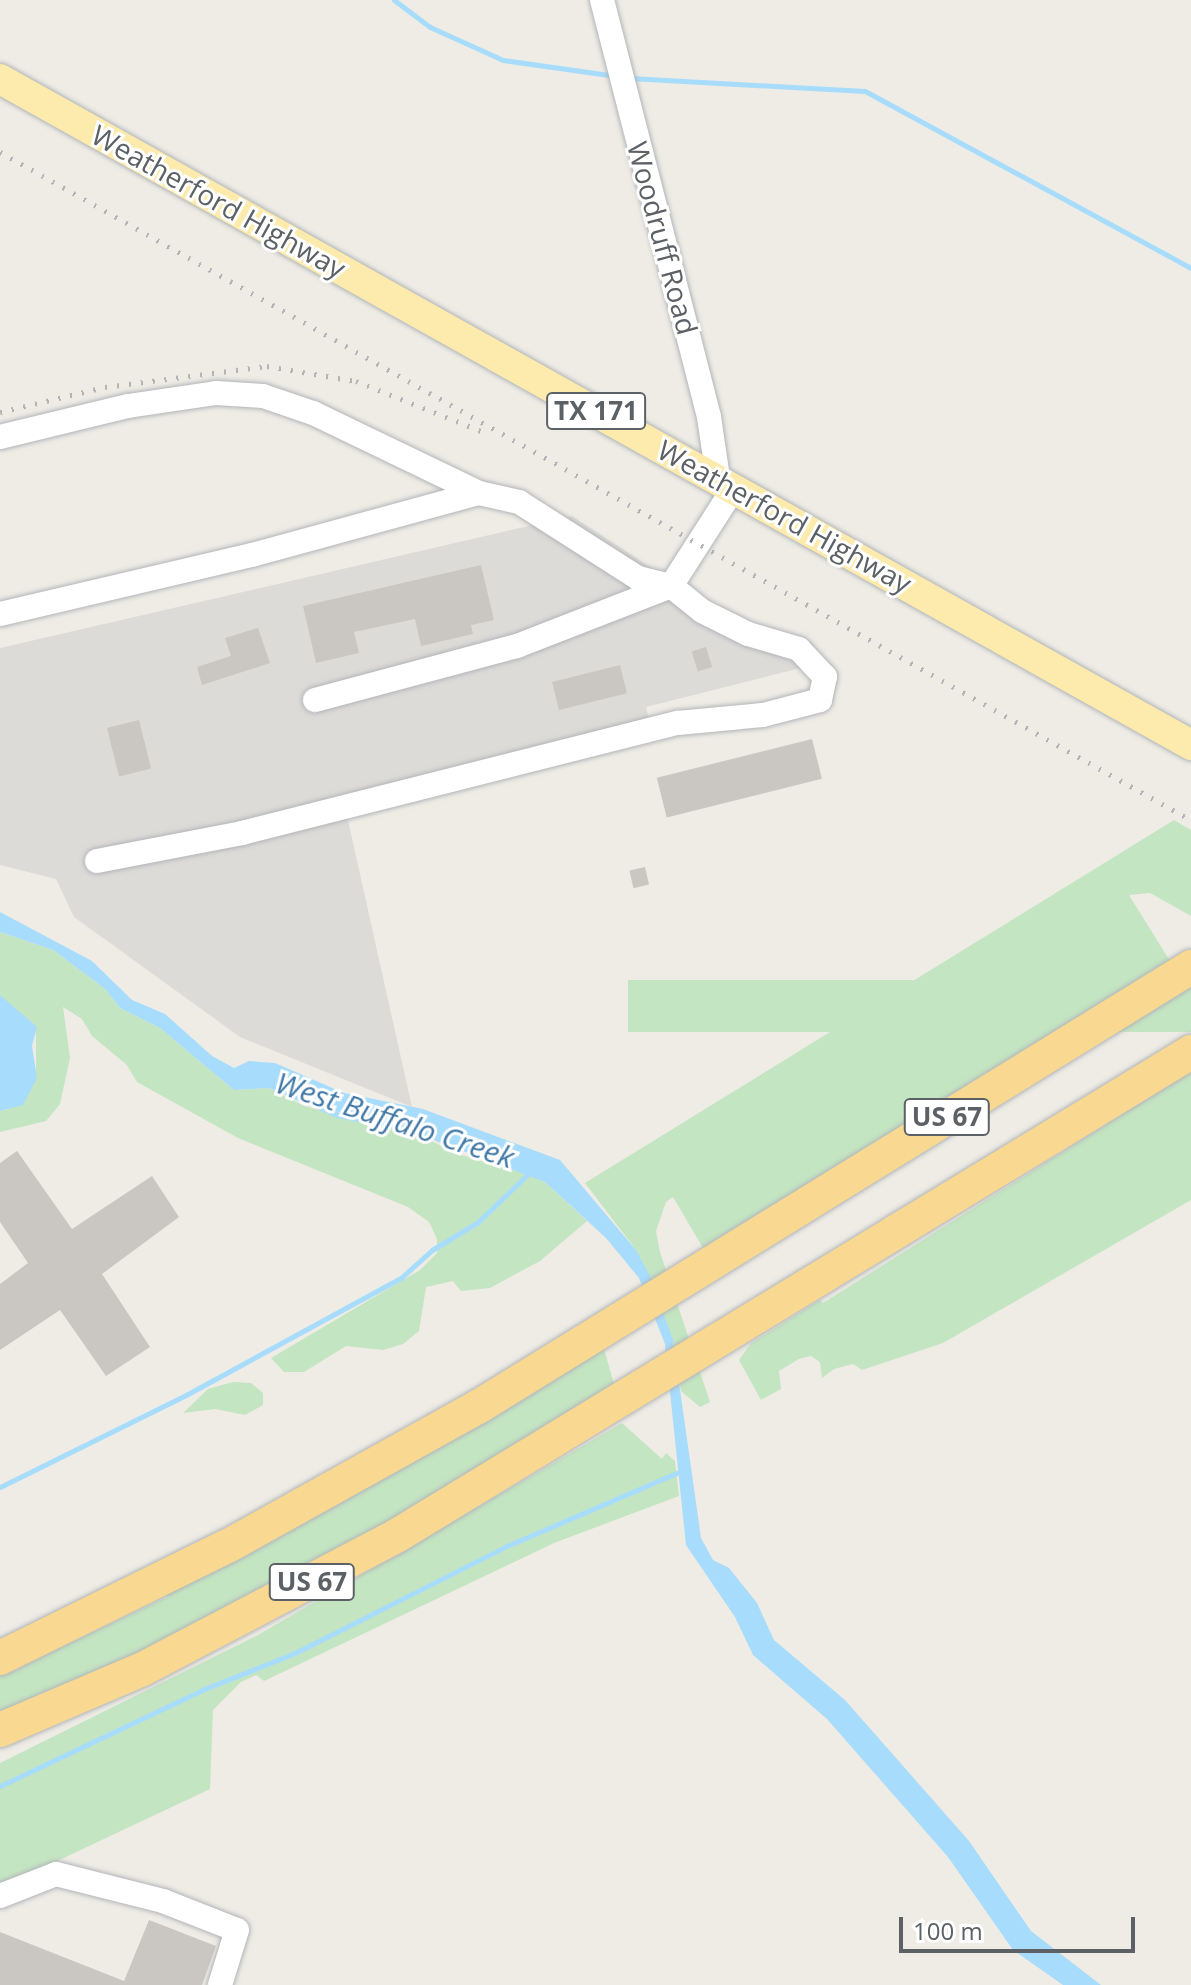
<!DOCTYPE html>
<html>
<head>
<meta charset="utf-8">
<style>
	body { margin:0 }
	#map { position:relative; width:1191px; height:1985px; overflow:hidden; background:#eeece5; font-family:"Open Sans",sans-serif }
	div>[style] { position:absolute }
	.industrial>* { inset:0; background:#dddbd7 }
	.green>* { inset:0; background:#c4e5c2; transform-origin:0 0 }
	.water>* { inset:0; background:#a7dcfc }
	.stream>* { height:5px; margin:-2.5px; padding:0 2.5px; transform-origin:2.5px; border-radius:2.5px; background:#a7dcfc }
	.building>* { inset:0; background:#cac7c2; transform-origin:0 0 }
	.roads { filter:drop-shadow(0 0 2px #b2b5b9) drop-shadow(0 0 2px #b2b5b9) }
	.minor>* { height:24px; margin:-12px; padding:0 12px; transform-origin:12px; border-radius:12px; background:#fff }
	.major>* { height:30px; margin:-15px; padding:0 15px; transform-origin:15px; border-radius:15px; background:#fcebac }
	.highway>* { height:34px; margin:-17px; padding:0 17px; transform-origin:17px; border-radius:17px; background:#f9d991 }
	.rail>* { height:5px; margin-top:-2.5px; transform-origin:0; background:repeating-linear-gradient(90deg,#b3b4b5 0 2px,transparent 0 12px) }
	span { translate:-50% -50%; white-space:nowrap; text-align:center; line-height:1.15; -webkit-text-stroke:6px #fff; paint-order:stroke }
	.shield-label span { padding:2px 6px; background:#fff; border:2px solid; border-radius:6px; -webkit-text-stroke-width:0 }
	.shield-label { font-size:26px; color:#5c6165; font-weight:700 }
	.street-label { font-size:28px; color:#5c6165 }
	.water-label { font-size:30px; color:#4178a6; font-style:italic }
	.scale { position:absolute; left:899px; top:1917px; width:236px; height:36px; box-sizing:border-box; border:4px solid #5c6165; border-top:0; padding-left:10px; font-size:24px; line-height:28px; white-space:nowrap; color:#5c6165; -webkit-text-stroke:6px #fff; paint-order:stroke }
</style>
</head>
<body>
<div id="map">
	<div class="industrial">
		<div style="clip-path:polygon(572px 516px,804px 667px,646px 707px,653px 741px,347px 816px,412px 1107px,240px 1037px,74px 917px,56px 879px,0 865px,0 648px)"></div>
	</div>
	<div class="green">
		<div style="clip-path:polygon(1174px 820px,1191px 830px,1191px 916px,1150px 893px,1129px 895px,1170px 961px,703px 1248px,673px 1197px,666px 1202px,656px 1231px,660px 1252px,710px 1402px,700px 1407px,681px 1391px,673px 1340px,636px 1250px,585px 1183px)"></div>
		<div style="clip-path:polygon(0 932px,53px 950px,105px 989px,120px 1008px,160px 1028px,234px 1090px,269px 1088px,304px 1106px,415px 1133px,458px 1154px,521px 1172px,545px 1182px,587px 1221px,540px 1261px,490px 1288px,461px 1291px,453px 1281px,426px 1287px,419px 1331px,403px 1344px,383px 1350px,346px 1346px,304px 1372px,284px 1372px,271px 1358px,420px 1270px,437px 1253px,437px 1239px,429px 1222px,408px 1207px,238px 1138px,137px 1082px,127px 1065px,92px 1036px,82px 1019px,63px 1007px,70px 1058px,60px 1104px,46px 1121px,0 1132px,0 1111px,9px 1109px,36px 1071px,36px 1033px,0 995px)"></div>
		<div style="left:1191px;top:980px;width:52px;height:563px;rotate:90deg"></div>
		<div style="clip-path:polygon(1191px 1071px,1191px 1200px,943px 1343px,862px 1370px,853px 1364px,834px 1369px,822px 1378px,820px 1362px,811px 1356px,799px 1359px,779px 1371px,781px 1389px,761px 1400px,739px 1360px,751px 1343px,820px 1300px,823px 1303px)"></div>
		<div style="clip-path:polygon(603px 1345px,615px 1388px,439px 1494px,147px 1649px,0 1719px,0 1676px,167px 1597px,165px 1592px)"></div>
		<div style="clip-path:polygon(233px 1382px,251px 1383px,263px 1393px,263px 1405px,245px 1415px,215px 1409px,183px 1413px,208px 1389px)"></div>
		<div style="clip-path:polygon(622px 1423px,662px 1459px,666px 1453px,675px 1461px,679px 1496px,554px 1543px,264px 1681px,256px 1675px,241px 1682px,213px 1710px,210px 1789px,0 1888px,0 1763px,258px 1635px)"></div>
	</div>
	<div class="water">
		<div style="clip-path:polygon(0 912px,92px 961px,132px 1000px,165px 1014px,212px 1056px,234px 1068px,249px 1061px,275px 1063px,344px 1093px,423px 1109px,560px 1160px,636px 1250px,650px 1276px,673px 1340px,701px 1538px,713px 1560px,729px 1568px,757px 1603px,774px 1640px,845px 1700px,969px 1841px,1031px 1931px,1101px 1985px,1063px 1985px,1013px 1950px,948px 1857px,827px 1719px,753px 1655px,735px 1617px,686px 1545px,665px 1344px,639px 1278px,606px 1238px,545px 1182px,415px 1133px,337px 1118px,269px 1088px,234px 1090px,160px 1028px,120px 1008px,105px 989px,53px 950px,0 932px)"></div>
		<div style="clip-path:polygon(0 995px,37px 1027px,32px 1046px,37px 1078px,23px 1105px,0 1111px)"></div>
	</div>
	<div class="stream">
		<div style="left:394px;top:0;width:45px;rotate:36.9deg"></div>
		<div style="left:430px;top:27px;width:80px;rotate:24.3deg"></div>
		<div style="left:503px;top:60px;width:114px;rotate:8.1deg"></div>
		<div style="left:630px;top:78px;width:235px;rotate:3.2deg"></div>
		<div style="left:865px;top:91px;width:371px;rotate:28.5deg"></div>
		<div style="left:0;top:1487px;width:208px;rotate:-26.3deg"></div>
		<div style="left:186px;top:1395px;width:246px;rotate:-28.6deg"></div>
		<div style="left:402px;top:1277px;width:40px;rotate:-42deg"></div>
		<div style="left:432px;top:1250px;width:54px;rotate:-31.3deg"></div>
		<div style="left:478px;top:1222px;width:75px;rotate:-43.9deg"></div>
		<div style="left:0;top:1786px;width:224px;rotate:-25.4deg"></div>
		<div style="left:202px;top:1690px;width:100px;rotate:-21.7deg"></div>
		<div style="left:295px;top:1653px;width:237px;rotate:-26.8deg"></div>
		<div style="left:507px;top:1546px;width:187px;rotate:-23.3deg"></div>
	</div>
	<div class="building">
		<div style="clip-path:polygon(481px 565px,494px 620px,471px 625px,473px 634px,421px 646px,415px 619px,354px 632px,359px 653px,316px 663px,303px 606px)"></div>
		<div style="clip-path:polygon(258px 628px,270px 663px,202px 685px,197px 667px,231px 656px,225px 638px)"></div>
		<div style="left:706px;top:647px;width:21px;height:15px;rotate:73deg"></div>
		<div style="left:620px;top:665px;width:29px;height:70px;rotate:76deg"></div>
		<div style="left:139px;top:720px;width:50px;height:33px;rotate:76deg"></div>
		<div style="left:812px;top:739px;width:41px;height:160px;rotate:76deg"></div>
		<div style="left:645px;top:867px;width:18px;height:16px;rotate:77deg"></div>
		<div style="clip-path:polygon(17px 1151px,72px 1229px,152px 1176px,179px 1217px,102px 1274px,150px 1347px,106px 1376px,60px 1310px,0 1350px,0 1284px,28px 1263px,0 1222px,0 1163px)"></div>
		<div style="clip-path:polygon(149px 1920px,216px 1946px,202px 1985px,0 1985px,0 1932px,124px 1981px)"></div>
	</div>
	<div class="roads">
		<div class="minor">
			<div style="left:602px;top:0;width:431px;rotate:75.6deg"></div>
			<div style="left:709px;top:417px;width:62px;rotate:81.6deg"></div>
			<div style="left:0;top:437px;width:132px;rotate:-13.6deg"></div>
			<div style="left:128px;top:406px;width:89px;rotate:-8.4deg"></div>
			<div style="left:216px;top:393px;width:47px;rotate:3.7deg"></div>
			<div style="left:263px;top:396px;width:53px;rotate:18.8deg"></div>
			<div style="left:313px;top:413px;width:184px;rotate:25.7deg"></div>
			<div style="left:0;top:614px;width:259px;rotate:-13.2deg"></div>
			<div style="left:252px;top:555px;width:235px;rotate:-15.3deg"></div>
			<div style="left:479px;top:493px;width:41px;rotate:12.7deg"></div>
			<div style="left:519px;top:502px;width:141px;rotate:32.6deg"></div>
			<div style="left:638px;top:578px;width:34px;rotate:14deg"></div>
			<div style="left:315px;top:700px;width:209px;rotate:-15deg"></div>
			<div style="left:517px;top:646px;width:165px;rotate:-21.3deg"></div>
			<div style="left:97px;top:861px;width:148px;rotate:-10.9deg"></div>
			<div style="left:242px;top:833px;width:450px;rotate:-14.2deg"></div>
			<div style="left:678px;top:723px;width:85px;rotate:-5.4deg"></div>
			<div style="left:763px;top:715px;width:59px;rotate:-14.7deg"></div>
			<div style="left:820px;top:700px;width:24px;rotate:-78deg"></div>
			<div style="left:825px;top:677px;width:38px;rotate:-133deg"></div>
			<div style="left:799px;top:649px;width:53px;rotate:-163.6deg"></div>
			<div style="left:748px;top:634px;width:51px;rotate:-153.4deg"></div>
			<div style="left:702px;top:611px;width:40px;rotate:-141deg"></div>
			<div style="left:671px;top:586px;width:117px;rotate:-57.3deg"></div>
			<div style="left:0;top:1896px;width:60px;rotate:-21.4deg"></div>
			<div style="left:56px;top:1874px;width:110px;rotate:14.2deg"></div>
			<div style="left:163px;top:1901px;width:79px;rotate:21.4deg"></div>
			<div style="left:237px;top:1930px;width:58px;rotate:107.2deg"></div>
		</div>
		<div class="major">
			<div style="left:0;top:79px;width:1365px;rotate:29.21deg"></div>
		</div>
		<div class="highway">
			<div style="left:0;top:1658px;width:254px;rotate:-26.2deg"></div>
			<div style="left:228px;top:1546px;width:286px;rotate:-29.1deg"></div>
			<div style="left:478px;top:1407px;width:838px;rotate:-31.68deg"></div>
			<div style="left:0;top:1730px;width:153px;rotate:-23.1deg"></div>
			<div style="left:141px;top:1670px;width:290px;rotate:-27.7deg"></div>
			<div style="left:398px;top:1535px;width:929px;rotate:-31.34deg"></div>
		</div>
	</div>
	<div class="rail">
		<div style="left:0;top:152px;width:1366px;rotate:29.29deg"></div>
		<div style="left:0;top:412px;width:108px;rotate:-13.4deg"></div>
		<div style="left:105px;top:387px;width:163px;rotate:-7.4deg"></div>
		<div style="left:267px;top:366px;width:90px;rotate:9.6deg"></div>
		<div style="left:356px;top:381px;width:135px;rotate:21.8deg"></div>
	</div>
	<div class="shield-label">
		<span style="left:596px;top:411px">TX 171</span>
		<span style="left:947px;top:1117px">US 67</span>
		<span style="left:312px;top:1582px">US 67</span>
	</div>
	<div class="street-label">
		<span style="left:219px;top:201px;rotate:29deg">Weatherford Highway</span>
		<span style="left:663px;top:238px;rotate:75deg">Woodruff Road</span>
		<span style="left:785px;top:516px;rotate:29deg">Weatherford Highway</span>
	</div>
	<div class="water-label">
		<span style="left:395px;top:1120px;rotate:18deg">West Buffalo Creek</span>
	</div>
	<div class="scale">100 m</div>
</div>
</body>
</html>
